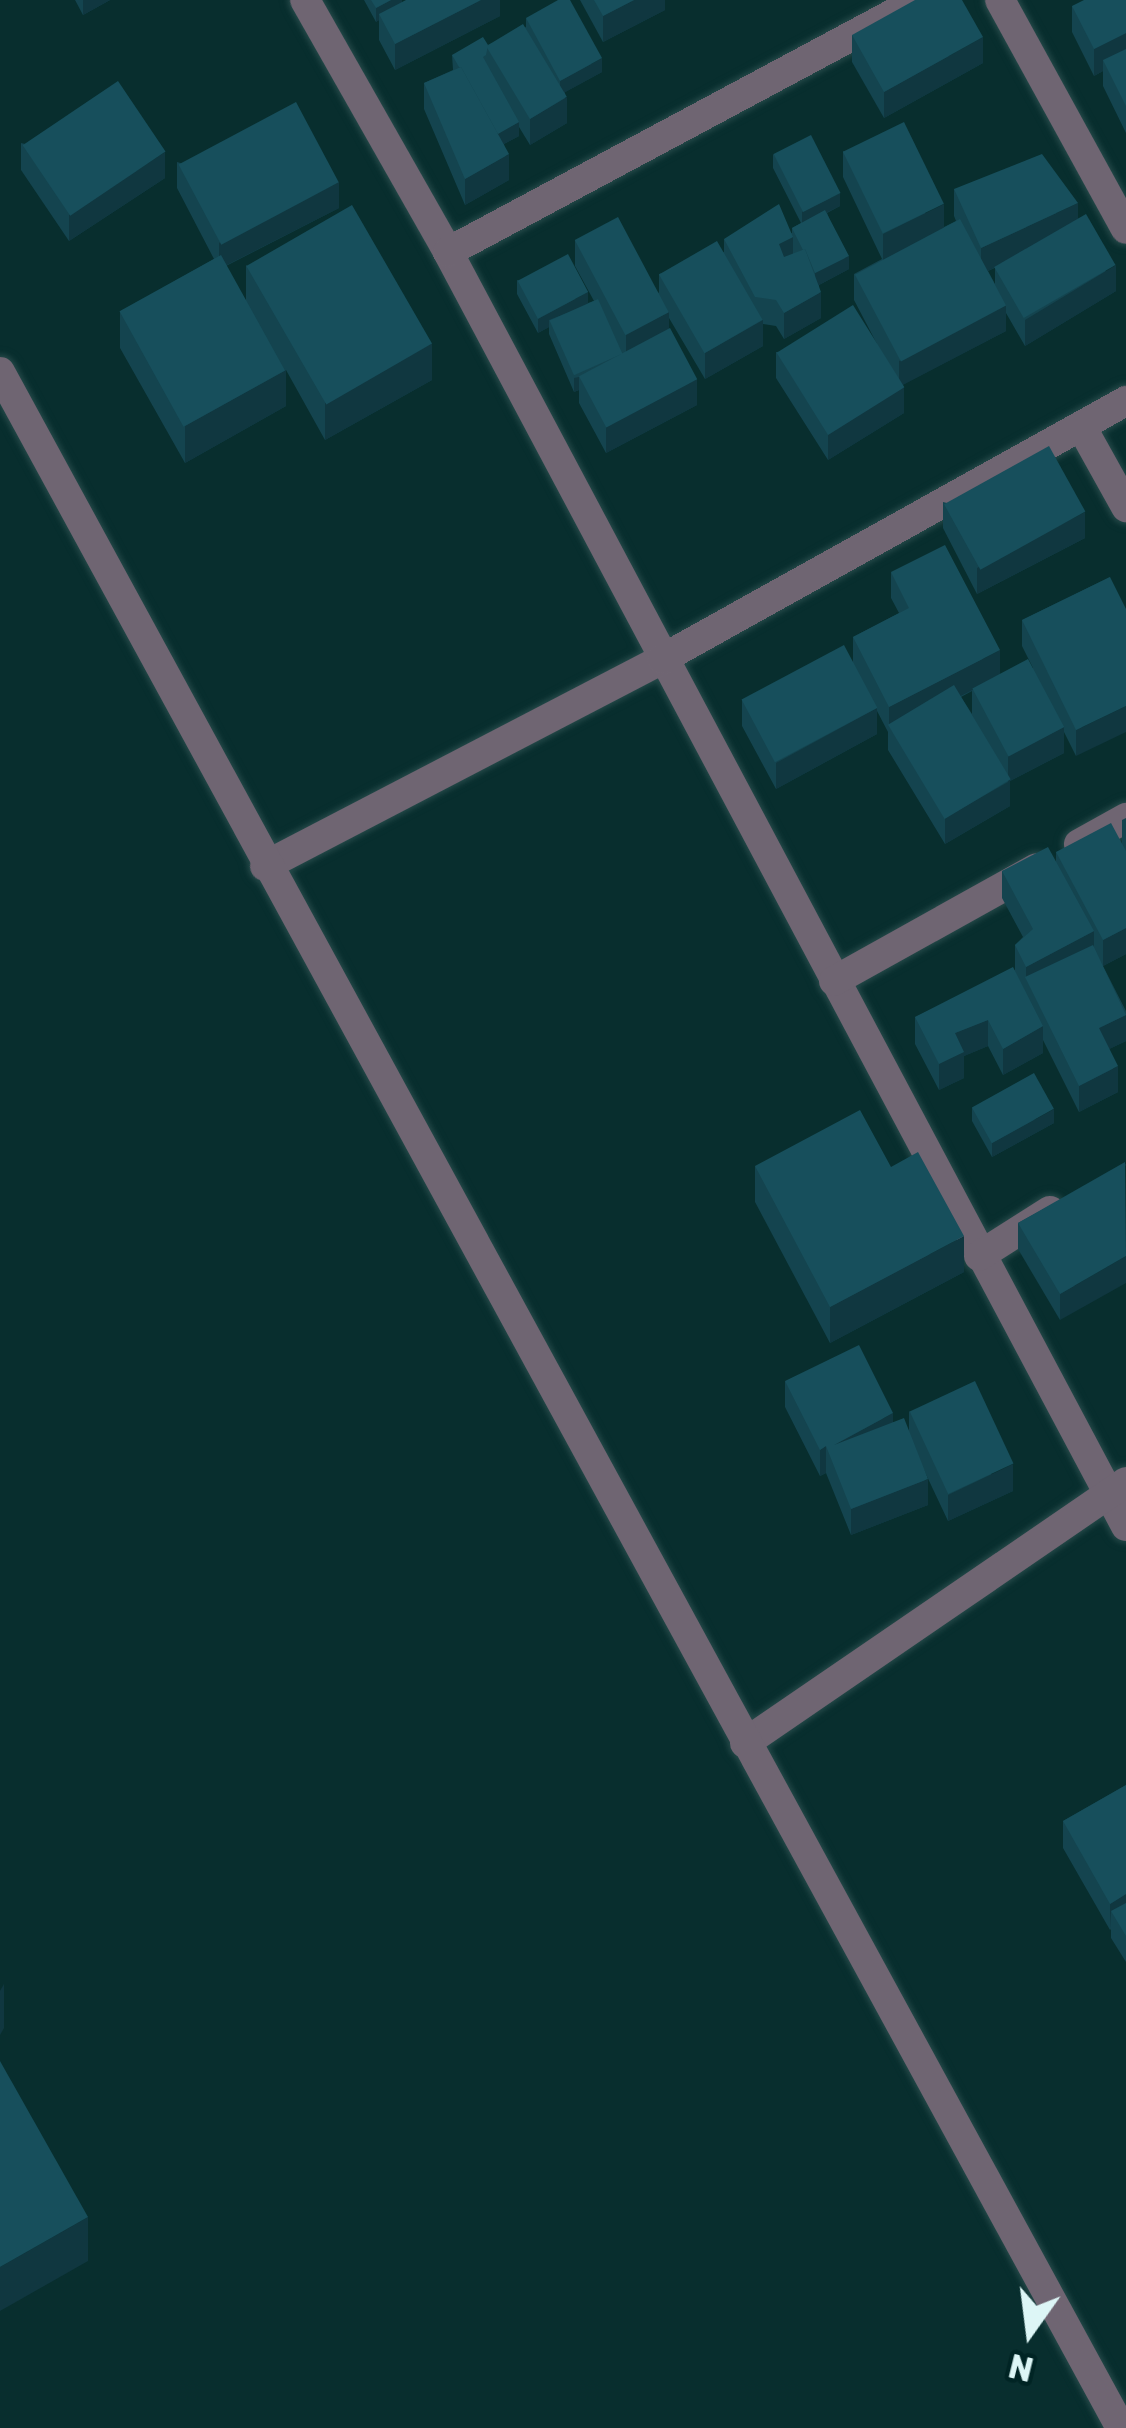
<!DOCTYPE html>
<html>
<head>
<meta charset="utf-8">
<style>
	body { margin:0 }
	#map { position:relative; width:1126px; height:2428px; overflow:hidden; background:#082e2e; font-family:Rubik,sans-serif }
	div>[style] { position:absolute }
	.roads { filter:drop-shadow(0 0 3px #264a4a) drop-shadow(0 0 3px #264a4a) }
	.minor>* { height:30px; margin:-15px; padding:0 15px; transform-origin:15px; border-radius:15px; background:#6f6572 }
	.tertiary>* { height:30px; margin:-15px; padding:0 15px; transform-origin:15px; border-radius:15px; background:#6f6572 }
	.wall>* { inset:0; background:#14444f }
	.shaded-wall>* { inset:0; background:#103740 }
	.building>* { inset:0; background:#174f5c; transform-origin:0 0 }
	span { translate:-50% -50%; white-space:nowrap; text-align:center; line-height:1.15; -webkit-text-stroke:9px #002424; paint-order:stroke }
	.north { position:absolute; left:970px; top:2272px; width:120px; height:120px; -webkit-text-stroke:9px #002424; paint-order:stroke; rotate:194deg; font-size:33px; font-weight:700; line-height:48px; text-align:center; color:#ddf6f6 }
	.north::after { content:''; display:block; margin:auto; width:42px; height:54px; background:#ddf6f6; clip-path:polygon(50% 0,100% 100%,50% 72%,0 100%) }
</style>
</head>
<body>
<div id="map">
	<div class="roads">
		<div class="minor">
			<div style="left:305px;top:0;width:290px;rotate:60.4deg"></div>
			<div style="left:448px;top:252px;width:1443px;rotate:61.98deg"></div>
			<div style="left:1000px;top:0;width:261px;rotate:61.2deg"></div>
			<div style="left:448px;top:252px;width:534px;rotate:-28.15deg"></div>
			<div style="left:1081px;top:426px;width:93px;rotate:60.9deg"></div>
			<div style="left:1079px;top:844px;width:54px;rotate:-29deg"></div>
			<div style="left:265px;top:866px;width:448px;rotate:-27.5deg"></div>
			<div style="left:662px;top:659px;width:531px;rotate:-29.08deg"></div>
			<div style="left:834px;top:981px;width:232px;rotate:-29.1deg"></div>
			<div style="left:979px;top:1256px;width:84px;rotate:-32.4deg"></div>
			<div style="left:745px;top:1743px;width:462px;rotate:-34.4deg"></div>
		</div>
		<div class="tertiary">
			<div style="left:0;top:372px;width:2342px;rotate:61.4deg"></div>
		</div>
	</div>
	<div class="wall">
		<div style="clip-path:polygon(75px 0,110px 0,83px 15px)"></div>
		<div style="clip-path:polygon(364px 0,402px 0,402px 2px,500px 0,500px 16px,395px 70px,379px 40px,379px 20px,376px 22px)"></div>
		<div style="clip-path:polygon(580px 0,665px 0,665px 10px,603px 42px)"></div>
		<div style="clip-path:polygon(1126px 0,1126px 133px,1103px 86px,1103px 71px,1094px 76px,1072px 32px,1072px 6px)"></div>
		<div style="clip-path:polygon(526px 18px,602px 72px,565px 92px,567px 123px,530px 145px,519px 127px,519px 136px,504px 144px,509px 180px,465px 205px,424px 109px,424px 83px,453px 70px,452px 55px,488px 45px,526px 27px)"></div>
		<div style="clip-path:polygon(852px 35px,983px 63px,884px 118px,852px 62px)"></div>
		<div style="clip-path:polygon(21px 143px,165px 178px,69px 241px,21px 170px)"></div>
		<div style="clip-path:polygon(evenodd,843px 151px,944px 227px,956px 221px,954px 216px,954px 189px,1078px 218px,1116px 291px,1025px 346px,1006px 313px,1006px 331px,902px 385px,904px 413px,828px 460px,776px 378px,776px 352px,877px 344px,854px 300px,854px 274px,882px 259px,843px 177px,843px 151px,999px 266px,995px 268px,995px 284px,988px 271px,999px 266px)"></div>
		<div style="clip-path:polygon(773px 154px,840px 206px,827px 213px,849px 269px,819px 285px,821px 318px,784px 339px,776px 326px,763px 324px,763px 346px,705px 379px,669px 318px,669px 329px,697px 405px,606px 453px,579px 403px,579px 390px,574px 392px,549px 334px,549px 327px,538px 333px,517px 294px,517px 280px,588px 303px,594px 301px,575px 266px,575px 240px,659px 293px,659px 274px,724px 252px,724px 239px,792px 233px,792px 228px,801px 223px,773px 168px)"></div>
		<div style="clip-path:polygon(177px 162px,339px 208px,226px 266px,246px 301px,246px 265px,432px 380px,325px 440px,286px 370px,286px 406px,185px 463px,120px 348px,120px 312px,214px 259px,177px 188px)"></div>
		<div style="clip-path:polygon(943px 502px,1085px 538px,977px 594px,943px 528px)"></div>
		<div style="clip-path:polygon(evenodd,891px 572px,1000px 674px,1033px 668px,1022px 646px,1022px 620px,1110px 577px,1076px 756px,1064px 732px,1064px 753px,1010px 781px,1010px 806px,945px 844px,888px 750px,888px 732px,877px 711px,877px 734px,776px 789px,742px 726px,742px 700px,853px 662px,853px 637px,899px 613px,891px 598px,891px 572px,972px 691px,972px 714px,961px 697px,972px 691px)"></div>
		<div style="clip-path:polygon(1126px 818px,1126px 954px,1103px 966px,1126px 1011px,1126px 1041px,1109px 1049px,1118px 1092px,1079px 1112px,1043px 1040px,1043px 1053px,1003px 1075px,988px 1046px,964px 1056px,964px 1078px,939px 1090px,915px 1044px,915px 1017px,1015px 970px,1015px 945px,1023px 937px,1002px 898px,1002px 871px,1056px 862px,1056px 852px,1122px 843px,1122px 820px)"></div>
		<div style="clip-path:polygon(972px 1108px,1054px 1123px,992px 1157px,972px 1121px)"></div>
		<div style="clip-path:polygon(1126px 1164px,1060px 1320px,1018px 1249px,1018px 1223px)"></div>
		<div style="clip-path:polygon(755px 1166px,964px 1272px,830px 1343px,755px 1202px)"></div>
		<div style="clip-path:polygon(785px 1381px,893px 1422px,909px 1431px,909px 1411px,1013px 1491px,948px 1521px,923px 1468px,928px 1505px,851px 1535px,826px 1473px,820px 1476px,785px 1407px)"></div>
		<div style="clip-path:polygon(1126px 1785px,1126px 1962px,1111px 1938px,1111px 1929px,1110px 1930px,1063px 1848px,1063px 1821px)"></div>
	</div>
	<div class="shaded-wall">
		<div style="clip-path:polygon(83px 0,110px 0,83px 15px)"></div>
		<div style="clip-path:polygon(391px 0,402px 0,402px 8px,379px 14px,379px 20px,376px 22px,376px 8px)"></div>
		<div style="clip-path:polygon(481px 0,500px 0,500px 16px,395px 70px,395px 44px)"></div>
		<div style="clip-path:polygon(634px 0,665px 0,665px 10px,603px 42px,603px 16px)"></div>
		<div style="clip-path:polygon(1126px 33px,1126px 60px,1103px 60px,1103px 71px,1094px 76px,1094px 49px)"></div>
		<div style="clip-path:polygon(983px 37px,983px 63px,884px 118px,884px 92px)"></div>
		<div style="clip-path:polygon(602px 58px,602px 72px,560px 95px,560px 81px)"></div>
		<div style="clip-path:polygon(567px 97px,567px 123px,530px 145px,530px 119px)"></div>
		<div style="clip-path:polygon(519px 122px,519px 136px,496px 148px,496px 134px)"></div>
		<div style="clip-path:polygon(165px 152px,165px 178px,69px 241px,69px 215px)"></div>
		<div style="clip-path:polygon(509px 154px,509px 180px,465px 205px,465px 179px)"></div>
		<div style="clip-path:polygon(339px 182px,339px 208px,219px 269px,219px 243px)"></div>
		<div style="clip-path:polygon(840px 193px,840px 206px,802px 225px,802px 212px)"></div>
		<div style="clip-path:polygon(1078px 203px,1078px 229px,981px 274px,981px 248px)"></div>
		<div style="clip-path:polygon(944px 204px,944px 230px,883px 260px,883px 234px)"></div>
		<div style="clip-path:polygon(793px 237px,793px 263px,779px 270px,779px 244px)"></div>
		<div style="clip-path:polygon(849px 256px,849px 269px,815px 287px,815px 273px)"></div>
		<div style="clip-path:polygon(1116px 265px,1116px 291px,1025px 346px,1025px 320px)"></div>
		<div style="clip-path:polygon(588px 292px,588px 305px,549px 320px,549px 327px,538px 333px,538px 319px)"></div>
		<div style="clip-path:polygon(821px 292px,821px 318px,784px 339px,784px 313px)"></div>
		<div style="clip-path:polygon(1006px 305px,1006px 331px,899px 387px,899px 361px)"></div>
		<div style="clip-path:polygon(669px 312px,669px 338px,626px 360px,626px 334px)"></div>
		<div style="clip-path:polygon(763px 320px,763px 346px,705px 379px,705px 353px)"></div>
		<div style="clip-path:polygon(432px 343px,432px 380px,325px 440px,325px 403px)"></div>
		<div style="clip-path:polygon(286px 370px,286px 406px,185px 463px,185px 426px)"></div>
		<div style="clip-path:polygon(579px 377px,579px 390px,574px 392px,574px 378px)"></div>
		<div style="clip-path:polygon(697px 379px,697px 405px,606px 453px,606px 427px)"></div>
		<div style="clip-path:polygon(904px 387px,904px 413px,828px 460px,828px 434px)"></div>
		<div style="clip-path:polygon(1085px 512px,1085px 538px,977px 594px,977px 568px)"></div>
		<div style="clip-path:polygon(1000px 650px,1000px 676px,892px 731px,889px 725px,889px 707px)"></div>
		<div style="clip-path:polygon(1126px 706px,1126px 732px,1076px 756px,1076px 730px)"></div>
		<div style="clip-path:polygon(877px 708px,877px 734px,776px 789px,776px 763px)"></div>
		<div style="clip-path:polygon(1064px 727px,1064px 753px,1010px 781px,1010px 806px,945px 844px,945px 818px,1008px 782px,1008px 756px)"></div>
		<div style="clip-path:polygon(1126px 928px,1126px 954px,1103px 966px,1103px 940px)"></div>
		<div style="clip-path:polygon(1094px 931px,1094px 957px,1026px 979px,1026px 967px)"></div>
		<div style="clip-path:polygon(1126px 1015px,1126px 1041px,1099px 1054px,1099px 1028px)"></div>
		<div style="clip-path:polygon(988px 1020px,988px 1046px,964px 1056px,964px 1078px,939px 1090px,939px 1064px,955px 1033px)"></div>
		<div style="clip-path:polygon(1043px 1026px,1043px 1053px,1003px 1075px,1003px 1049px)"></div>
		<div style="clip-path:polygon(1118px 1066px,1118px 1092px,1079px 1112px,1079px 1086px)"></div>
		<div style="clip-path:polygon(1054px 1109px,1054px 1123px,992px 1157px,992px 1143px)"></div>
		<div style="clip-path:polygon(964px 1236px,964px 1272px,830px 1343px,830px 1307px)"></div>
		<div style="clip-path:polygon(1126px 1256px,1126px 1283px,1060px 1320px,1060px 1294px)"></div>
		<div style="clip-path:polygon(893px 1413px,893px 1439px,834px 1445px)"></div>
		<div style="clip-path:polygon(826px 1446px,826px 1473px,820px 1476px,820px 1450px)"></div>
		<div style="clip-path:polygon(1013px 1464px,1013px 1491px,948px 1521px,948px 1495px)"></div>
		<div style="clip-path:polygon(928px 1479px,928px 1505px,851px 1535px,851px 1509px)"></div>
		<div style="clip-path:polygon(1126px 1894px,1126px 1920px,1111px 1911px,1110px 1930px,1110px 1904px)"></div>
		<div style="clip-path:polygon(4px 1984px,4px 2028px,0 2035px,0 1991px)"></div>
		<div style="clip-path:polygon(88px 2217px,88px 2261px,0 2311px,0 2267px)"></div>
	</div>
	<div class="building">
		<div style="clip-path:polygon(371px 0,391px 0,376px 8px)"></div>
		<div style="clip-path:polygon(406px 0,481px 0,395px 44px,379px 14px)"></div>
		<div style="clip-path:polygon(558px 0,570px 0,602px 58px,560px 81px,526px 18px)"></div>
		<div style="clip-path:polygon(594px 0,634px 0,603px 16px)"></div>
		<div style="clip-path:polygon(915px 0,962px 0,983px 37px,884px 92px,852px 35px)"></div>
		<div style="clip-path:polygon(1084px 0,1126px 0,1126px 33px,1094px 49px,1072px 6px)"></div>
		<div style="left:523px;top:24px;width:85px;height:43px;rotate:59deg"></div>
		<div style="clip-path:polygon(483px 37px,488px 45px,486px 55px,483px 57px,519px 122px,498px 134px,461px 67px,459px 67px,452px 55px)"></div>
		<div style="clip-path:polygon(1126px 49px,1126px 106px,1103px 60px)"></div>
		<div style="clip-path:polygon(461px 67px,509px 154px,465px 179px,424px 83px)"></div>
		<div style="left:118px;top:81px;width:85px;height:115px;rotate:56deg"></div>
		<div style="left:296px;top:102px;width:91px;height:133px;rotate:62deg"></div>
		<div style="left:904px;top:122px;width:91px;height:68px;rotate:64deg"></div>
		<div style="left:811px;top:135px;width:65px;height:42px;rotate:63deg"></div>
		<div style="clip-path:polygon(1042px 154px,1078px 203px,981px 248px,954px 189px)"></div>
		<div style="clip-path:polygon(779px 204px,793px 237px,779px 244px,784px 257px,805px 249px,821px 292px,784px 313px,776px 300px,755px 297px,724px 239px)"></div>
		<div style="left:352px;top:205px;width:160px;height:122px;rotate:60deg"></div>
		<div style="clip-path:polygon(825px 210px,849px 256px,815px 273px,805px 249px,803px 250px,792px 228px)"></div>
		<div style="left:1086px;top:214px;width:59px;height:106px;rotate:60deg"></div>
		<div style="left:618px;top:217px;width:108px;height:49px;rotate:62deg"></div>
		<div style="left:960px;top:219px;width:98px;height:119px;rotate:62deg"></div>
		<div style="left:717px;top:241px;width:91px;height:67px;rotate:60deg"></div>
		<div style="left:568px;top:254px;width:43px;height:57px;rotate:62deg"></div>
		<div style="left:221px;top:255px;width:132px;height:116px;rotate:61deg"></div>
		<div style="left:598px;top:299px;width:60px;height:53px;rotate:66deg"></div>
		<div style="left:853px;top:305px;width:97px;height:90px;rotate:58deg"></div>
		<div style="left:670px;top:328px;width:58px;height:103px;rotate:62deg"></div>
		<div style="left:1049px;top:446px;width:75px;height:120px;rotate:61deg"></div>
		<div style="clip-path:polygon(945px 545px,1000px 650px,889px 707px,853px 637px,909px 608px,891px 572px)"></div>
		<div style="clip-path:polygon(1110px 577px,1126px 609px,1126px 706px,1076px 730px,1022px 620px)"></div>
		<div style="left:844px;top:645px;width:71px;height:116px;rotate:62deg"></div>
		<div style="left:1028px;top:659px;width:77px;height:63px;rotate:62deg"></div>
		<div style="left:954px;top:685px;width:110px;height:77px;rotate:59deg"></div>
		<div style="clip-path:polygon(1111px 823px,1126px 851px,1126px 928px,1103px 940px,1056px 852px)"></div>
		<div style="clip-path:polygon(1048px 847px,1094px 931px,1026px 967px,1015px 945px,1033px 929px,1002px 871px)"></div>
		<div style="clip-path:polygon(1093px 945px,1126px 1015px,1099px 1028px,1118px 1066px,1079px 1086px,1025px 977px)"></div>
		<div style="clip-path:polygon(1013px 967px,1043px 1026px,1003px 1049px,988px 1020px,955px 1033px,964px 1052px,939px 1064px,915px 1017px)"></div>
		<div style="left:1034px;top:1073px;width:41px;height:71px;rotate:61deg"></div>
		<div style="clip-path:polygon(860px 1110px,891px 1167px,918px 1152px,964px 1236px,830px 1307px,755px 1166px)"></div>
		<div style="clip-path:polygon(1125px 1162px,1126px 1256px,1060px 1294px,1018px 1223px)"></div>
		<div style="clip-path:polygon(859px 1345px,893px 1413px,834px 1445px,904px 1418px,928px 1479px,851px 1509px,826px 1446px,820px 1450px,785px 1381px)"></div>
		<div style="left:975px;top:1381px;width:91px;height:72px;rotate:65deg"></div>
		<div style="clip-path:polygon(1126px 1785px,1126px 1894px,1110px 1904px,1063px 1821px)"></div>
		<div style="clip-path:polygon(1126px 1903px,1126px 1936px,1111px 1911px)"></div>
		<div style="clip-path:polygon(0 2061px,88px 2217px,0 2267px)"></div>
	</div>
	<div class="north">N</div>
</div>
</body>
</html>
